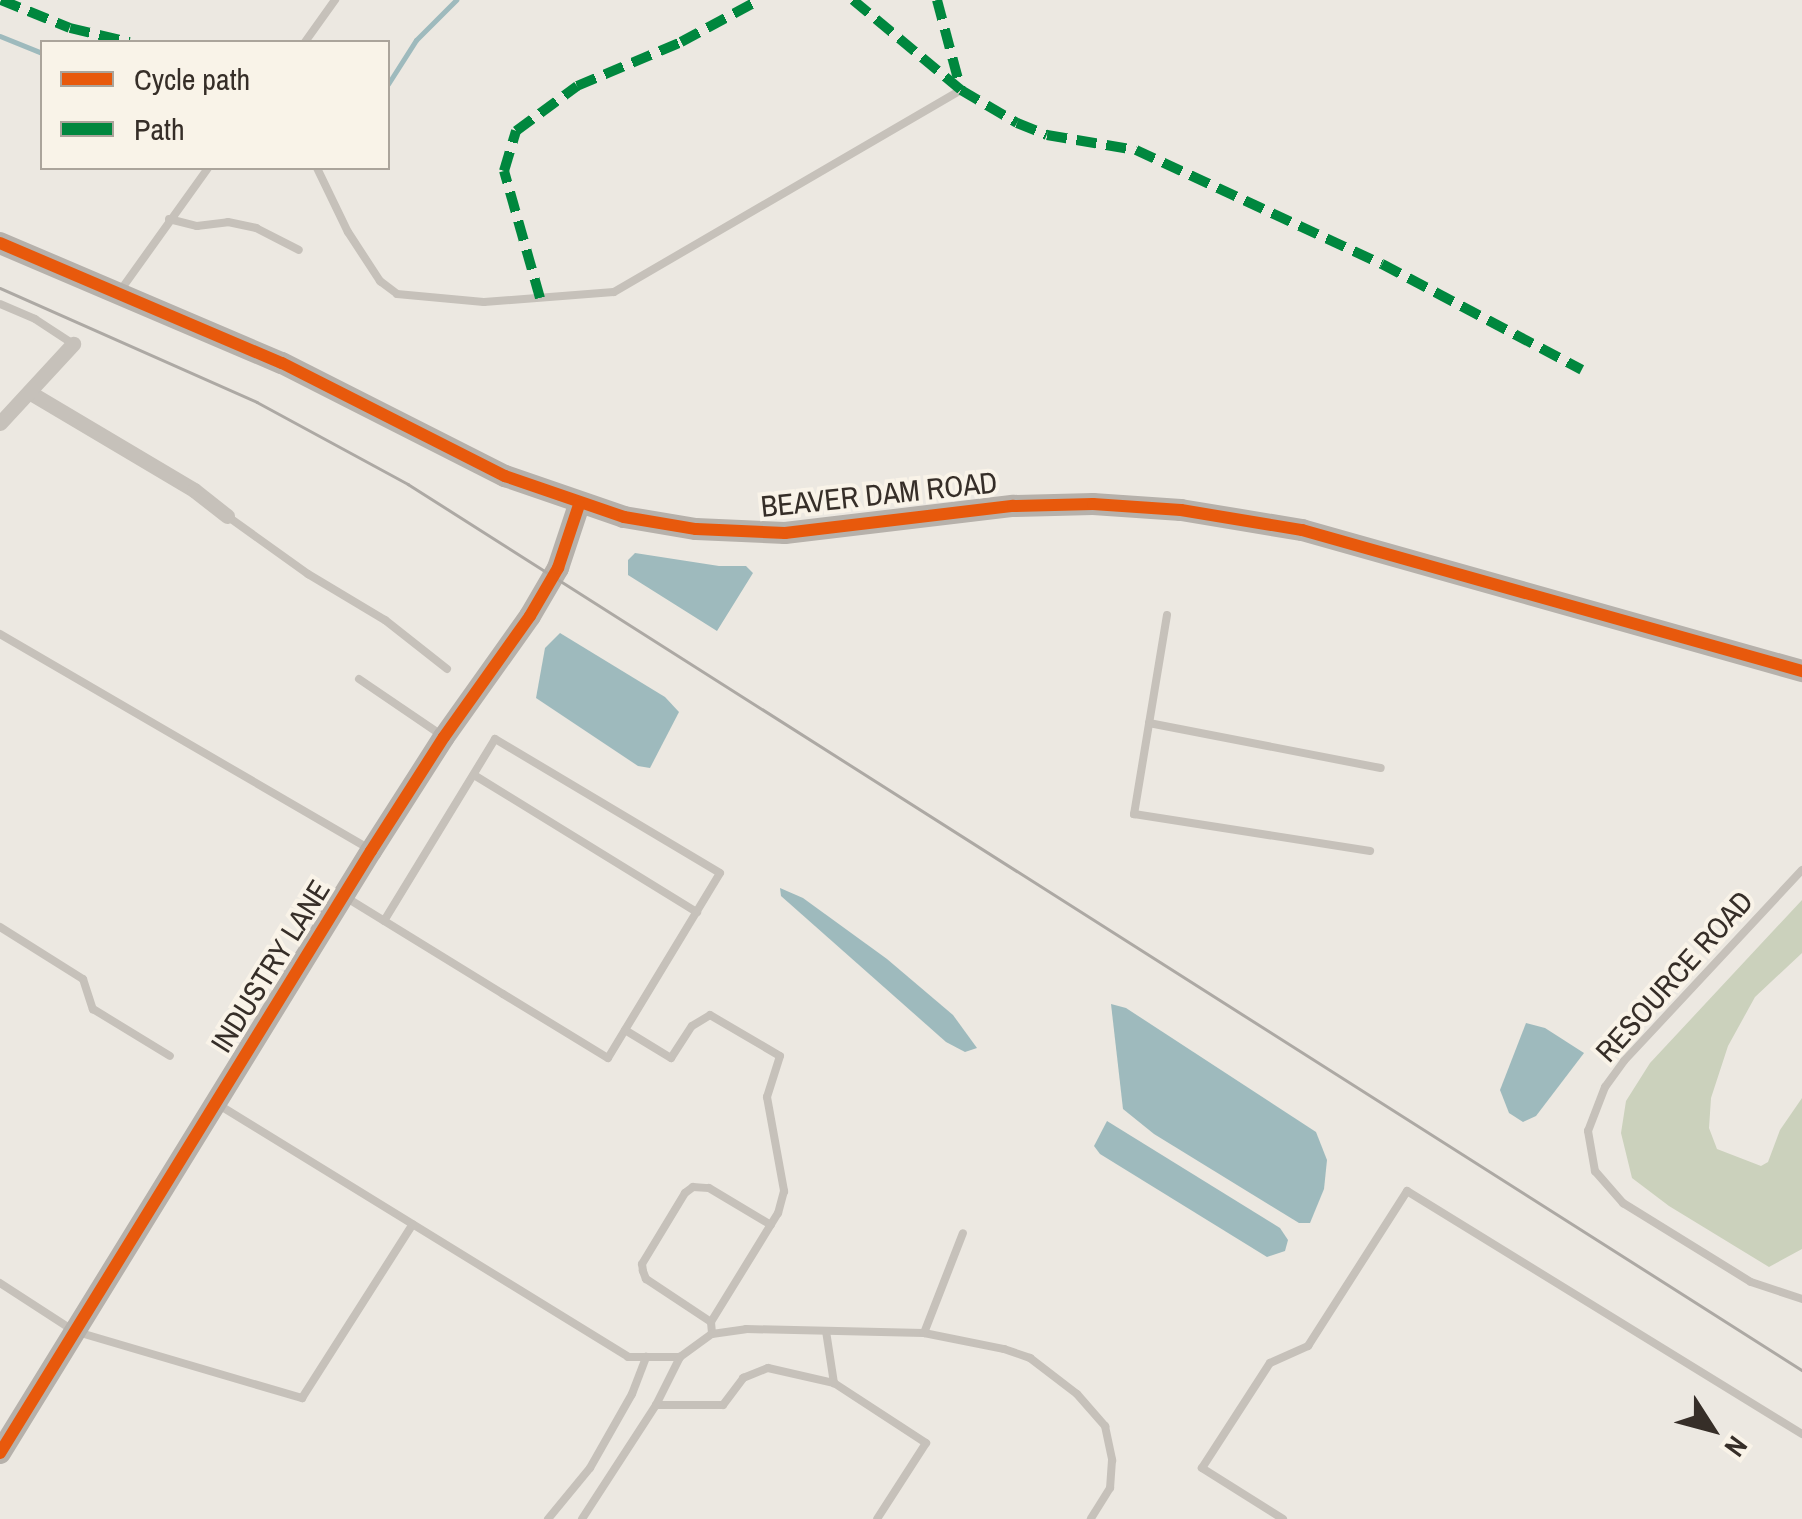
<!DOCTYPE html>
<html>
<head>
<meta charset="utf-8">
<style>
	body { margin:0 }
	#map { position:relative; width:1802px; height:1519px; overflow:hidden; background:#ece8e1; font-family:"Archivo Narrow",sans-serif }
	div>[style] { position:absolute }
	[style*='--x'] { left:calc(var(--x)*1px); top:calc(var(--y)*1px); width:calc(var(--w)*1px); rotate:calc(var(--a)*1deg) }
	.green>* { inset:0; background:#cbd1bc }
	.water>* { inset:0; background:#9ebabd }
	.stream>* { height:5px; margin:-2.5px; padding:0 2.5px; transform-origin:2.5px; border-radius:2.5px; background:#9ebabd }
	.lane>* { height:8px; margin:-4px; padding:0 4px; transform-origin:4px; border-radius:4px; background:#c6c1ba }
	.street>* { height:15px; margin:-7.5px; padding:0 7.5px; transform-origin:7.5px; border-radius:7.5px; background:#c6c1ba }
	.secondary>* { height:22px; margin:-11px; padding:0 11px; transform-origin:11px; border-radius:11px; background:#b6b1ab }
	.tram>* { height:2.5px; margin:-1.25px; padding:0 1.25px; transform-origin:1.25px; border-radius:1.25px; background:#ada9a4 }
	.quiet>* { height:10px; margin-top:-5px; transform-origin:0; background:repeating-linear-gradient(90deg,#00873e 0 20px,transparent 0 30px) }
	.cycleway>* { height:12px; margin:-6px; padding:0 6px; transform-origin:6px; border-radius:6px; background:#e8590c }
	span { translate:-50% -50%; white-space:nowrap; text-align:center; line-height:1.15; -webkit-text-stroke:8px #f9f3e8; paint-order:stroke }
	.street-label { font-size:30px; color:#362e28 }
	.legend { position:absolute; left:40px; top:40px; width:350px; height:130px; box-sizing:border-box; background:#f9f3e8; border:2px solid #aba49b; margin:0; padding:12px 18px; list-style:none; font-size:30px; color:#362e28 }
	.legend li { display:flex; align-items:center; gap:20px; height:50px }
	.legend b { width:50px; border:2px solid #aba49b }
	.north { position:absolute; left:1662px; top:1379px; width:100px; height:100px; -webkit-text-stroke:8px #f9f3e8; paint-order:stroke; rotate:126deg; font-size:28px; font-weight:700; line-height:40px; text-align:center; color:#362e28 }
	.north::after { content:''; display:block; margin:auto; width:35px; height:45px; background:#362e28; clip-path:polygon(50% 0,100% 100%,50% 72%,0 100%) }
</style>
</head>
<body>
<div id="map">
	<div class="green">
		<i style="clip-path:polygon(1802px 900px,1802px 953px,1755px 997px,1728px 1046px,1711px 1098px,1709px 1128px,1717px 1149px,1761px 1166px,1768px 1162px,1780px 1130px,1802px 1098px,1802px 1249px,1769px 1267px,1669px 1206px,1632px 1178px,1621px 1133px,1626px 1101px,1650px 1063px)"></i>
	</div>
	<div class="water">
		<i style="clip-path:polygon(635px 553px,719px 566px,746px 566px,753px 573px,717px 631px,628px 575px,628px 560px)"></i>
		<i style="clip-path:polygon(560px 633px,665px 697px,679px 712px,650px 768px,638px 766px,536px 698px,545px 648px)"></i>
		<i style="clip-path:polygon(780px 888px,803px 898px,887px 959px,953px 1015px,977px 1048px,965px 1052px,946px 1042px,781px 896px)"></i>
		<i style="clip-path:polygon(1111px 1004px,1126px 1008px,1316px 1132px,1327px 1160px,1324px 1189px,1310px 1223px,1299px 1223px,1154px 1134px,1123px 1109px)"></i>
		<i style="clip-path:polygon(1526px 1023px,1545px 1028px,1584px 1053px,1536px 1116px,1523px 1122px,1509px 1113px,1500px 1090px)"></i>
		<i style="clip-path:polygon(1107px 1121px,1280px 1228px,1288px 1240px,1285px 1251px,1267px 1257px,1100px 1154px,1094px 1146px)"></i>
	</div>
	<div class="stream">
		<i style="--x:0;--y:36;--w:45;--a:22"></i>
		<i style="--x:388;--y:84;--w:52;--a:-57.5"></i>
		<i style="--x:416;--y:40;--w:57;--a:-45"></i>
	</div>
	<div class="lane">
		<i style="--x:305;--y:42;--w:52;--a:-54.5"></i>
		<i style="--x:317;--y:168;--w:71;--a:64.2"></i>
		<i style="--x:348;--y:232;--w:59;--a:56.9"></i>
		<i style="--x:380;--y:281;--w:21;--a:37"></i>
		<i style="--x:397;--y:294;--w:87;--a:5.3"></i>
		<i style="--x:484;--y:302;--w:130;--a:-4.4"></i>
		<i style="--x:614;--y:292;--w:402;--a:-30.2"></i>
		<i style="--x:169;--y:219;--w:29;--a:14"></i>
		<i style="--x:197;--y:226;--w:31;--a:-7"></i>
		<i style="--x:228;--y:222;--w:29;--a:12"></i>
		<i style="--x:256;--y:228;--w:48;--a:27.1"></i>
		<i style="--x:120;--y:291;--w:151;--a:-54.4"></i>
		<i style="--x:0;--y:304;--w:38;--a:23"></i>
		<i style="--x:35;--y:319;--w:45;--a:33.3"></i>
		<i style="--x:227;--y:516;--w:100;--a:35.6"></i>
		<i style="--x:308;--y:574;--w:90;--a:30.9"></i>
		<i style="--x:385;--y:620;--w:79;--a:38.3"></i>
		<i style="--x:1167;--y:615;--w:202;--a:99.4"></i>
		<i style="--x:1134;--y:814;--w:239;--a:8.9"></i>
		<i style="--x:0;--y:634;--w:425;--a:30.2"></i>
		<i style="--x:359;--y:679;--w:98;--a:34.2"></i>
		<i style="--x:1149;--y:723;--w:236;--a:11"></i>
		<i style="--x:474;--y:775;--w:262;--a:31.6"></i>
		<i style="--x:1802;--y:870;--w:261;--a:133"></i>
		<i style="--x:1624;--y:1061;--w:32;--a:126"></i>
		<i style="--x:1605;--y:1087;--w:47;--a:111.1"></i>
		<i style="--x:1588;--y:1131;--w:41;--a:80.1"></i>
		<i style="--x:1595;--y:1171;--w:43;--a:48.8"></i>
		<i style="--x:1623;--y:1203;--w:150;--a:31.7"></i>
		<i style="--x:1751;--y:1282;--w:54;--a:18.4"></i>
		<i style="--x:347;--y:898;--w:183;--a:31.6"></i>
		<i style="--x:503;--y:994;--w:123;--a:31.4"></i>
		<i style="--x:608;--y:1058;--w:216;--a:-58.8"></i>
		<i style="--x:720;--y:873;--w:262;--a:-149.2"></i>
		<i style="--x:495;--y:739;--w:213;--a:121.4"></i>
		<i style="--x:0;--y:927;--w:98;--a:32.1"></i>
		<i style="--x:83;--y:979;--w:32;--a:72"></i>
		<i style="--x:93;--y:1009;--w:90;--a:31.4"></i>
		<i style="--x:625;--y:1030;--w:54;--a:31.3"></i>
		<i style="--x:671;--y:1058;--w:38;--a:-57"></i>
		<i style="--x:692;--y:1026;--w:21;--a:-31"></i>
		<i style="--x:710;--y:1015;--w:81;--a:30.4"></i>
		<i style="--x:780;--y:1056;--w:43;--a:107.6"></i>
		<i style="--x:767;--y:1097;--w:96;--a:79.7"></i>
		<i style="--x:784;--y:1191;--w:23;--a:105"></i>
		<i style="--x:778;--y:1213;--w:128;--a:121.6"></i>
		<i style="--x:711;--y:1322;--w:12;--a:85"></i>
		<i style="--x:219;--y:1105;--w:480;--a:31.6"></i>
		<i style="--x:628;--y:1357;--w:52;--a:0"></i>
		<i style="--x:0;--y:1283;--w:88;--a:33"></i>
		<i style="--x:74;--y:1331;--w:238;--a:16.4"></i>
		<i style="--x:302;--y:1398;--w:206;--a:-57.5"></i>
		<i style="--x:711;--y:1322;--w:78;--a:-146.5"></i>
		<i style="--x:646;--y:1279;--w:9;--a:-111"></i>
		<i style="--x:643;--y:1271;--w:7;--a:-98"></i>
		<i style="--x:642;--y:1264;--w:83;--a:-58.8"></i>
		<i style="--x:685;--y:1193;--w:10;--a:-37"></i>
		<i style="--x:693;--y:1187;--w:16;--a:4"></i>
		<i style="--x:709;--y:1188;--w:72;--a:30.8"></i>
		<i style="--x:826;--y:1331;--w:53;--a:81.3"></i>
		<i style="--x:834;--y:1383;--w:110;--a:33.1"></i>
		<i style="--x:926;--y:1443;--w:90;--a:122.8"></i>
		<i style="--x:924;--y:1333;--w:82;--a:11.3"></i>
		<i style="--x:1004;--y:1349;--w:28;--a:19"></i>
		<i style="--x:1030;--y:1358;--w:59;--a:37.5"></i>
		<i style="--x:1077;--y:1394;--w:43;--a:48.8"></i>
		<i style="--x:1105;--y:1426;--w:35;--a:78"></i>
		<i style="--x:1112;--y:1460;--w:28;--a:94"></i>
		<i style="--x:1110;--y:1488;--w:36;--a:122"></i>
		<i style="--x:656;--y:1405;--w:67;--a:0"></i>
		<i style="--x:723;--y:1405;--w:34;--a:-53"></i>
		<i style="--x:743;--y:1378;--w:27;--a:-22"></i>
		<i style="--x:768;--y:1368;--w:68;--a:12.8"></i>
		<i style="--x:548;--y:1519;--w:66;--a:-50.5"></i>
		<i style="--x:590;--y:1468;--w:85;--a:-60.4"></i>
		<i style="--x:632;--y:1394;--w:40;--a:-69"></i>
		<i style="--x:582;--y:1519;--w:136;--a:-57"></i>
		<i style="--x:656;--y:1405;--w:54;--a:-63.4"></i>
		<i style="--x:680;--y:1357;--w:39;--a:-36"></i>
		<i style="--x:712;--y:1334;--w:34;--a:-8"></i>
		<i style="--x:746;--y:1329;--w:178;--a:1.3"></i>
		<i style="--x:924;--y:1333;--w:107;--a:-68.7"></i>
		<i style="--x:1283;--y:1519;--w:96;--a:-147.8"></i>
		<i style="--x:1202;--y:1468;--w:125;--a:-57.1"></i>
		<i style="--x:1270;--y:1363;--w:42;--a:-24.1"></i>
		<i style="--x:1308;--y:1346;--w:184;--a:-57.4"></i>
		<i style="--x:1407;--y:1191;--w:464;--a:31.6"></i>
	</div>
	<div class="street">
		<i style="--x:29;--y:392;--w:192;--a:30.7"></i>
		<i style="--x:194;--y:490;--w:42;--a:38.2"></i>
		<i style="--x:0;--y:423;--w:108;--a:-47.3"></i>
	</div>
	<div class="secondary">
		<i style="--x:0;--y:243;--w:306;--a:23.1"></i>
		<i style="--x:282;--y:363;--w:250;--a:26.9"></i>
		<i style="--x:505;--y:476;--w:126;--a:19"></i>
		<i style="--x:624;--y:517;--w:73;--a:9.5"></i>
		<i style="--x:696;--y:529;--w:89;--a:2.6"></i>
		<i style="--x:785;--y:533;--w:230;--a:-6.8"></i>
		<i style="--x:1013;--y:506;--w:80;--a:-1.4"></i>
		<i style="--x:1093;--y:504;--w:88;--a:3.9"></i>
		<i style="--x:1181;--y:510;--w:123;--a:9.4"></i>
		<i style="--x:1302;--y:530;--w:520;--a:15.75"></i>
		<i style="--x:0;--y:1453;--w:707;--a:-58.36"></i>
		<i style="--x:371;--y:851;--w:135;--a:-57.4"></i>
		<i style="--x:444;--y:737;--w:148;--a:-54.6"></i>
		<i style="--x:530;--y:616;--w:56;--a:-59.7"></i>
		<i style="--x:558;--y:568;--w:66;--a:-71.6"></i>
	</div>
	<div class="tram">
		<i style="--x:0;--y:288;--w:281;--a:23.9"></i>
		<i style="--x:257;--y:402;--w:172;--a:28.5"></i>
		<i style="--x:408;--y:484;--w:1652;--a:32.44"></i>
	</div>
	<div class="quiet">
		<i style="--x:1;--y:0;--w:74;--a:22.1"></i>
		<i style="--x:70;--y:28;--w:61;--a:13.3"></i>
		<i style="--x:853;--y:0;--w:141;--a:39.8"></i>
		<i style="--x:937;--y:0;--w:93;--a:75.1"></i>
		<i style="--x:961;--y:90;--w:65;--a:30.5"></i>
		<i style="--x:1017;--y:123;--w:32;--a:22"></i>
		<i style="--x:1047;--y:135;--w:90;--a:9.6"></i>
		<i style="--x:1136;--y:150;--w:271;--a:24.9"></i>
		<i style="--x:1382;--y:264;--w:226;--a:27.9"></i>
		<i style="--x:540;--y:298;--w:132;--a:-105.8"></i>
		<i style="--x:504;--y:171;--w:42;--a:-73.3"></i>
		<i style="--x:516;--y:131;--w:76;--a:-36.4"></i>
		<i style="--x:577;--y:86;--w:113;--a:-22.9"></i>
		<i style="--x:681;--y:42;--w:89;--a:-28.3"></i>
	</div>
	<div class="cycleway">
		<i style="--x:0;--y:243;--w:306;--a:23.1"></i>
		<i style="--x:282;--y:363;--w:250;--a:26.9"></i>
		<i style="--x:505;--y:476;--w:126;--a:19"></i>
		<i style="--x:624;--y:517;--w:73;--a:9.5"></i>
		<i style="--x:696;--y:529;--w:89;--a:2.6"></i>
		<i style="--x:785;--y:533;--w:230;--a:-6.8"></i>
		<i style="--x:1013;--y:506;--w:80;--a:-1.4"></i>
		<i style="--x:1093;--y:504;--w:88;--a:3.9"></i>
		<i style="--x:1181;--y:510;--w:123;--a:9.4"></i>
		<i style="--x:1302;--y:530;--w:520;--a:15.75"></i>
		<i style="--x:0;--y:1453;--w:707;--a:-58.36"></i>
		<i style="--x:371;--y:851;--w:135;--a:-57.4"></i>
		<i style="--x:444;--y:737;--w:148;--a:-54.6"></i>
		<i style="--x:530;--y:616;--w:56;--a:-59.7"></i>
		<i style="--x:558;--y:568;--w:66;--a:-71.6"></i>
	</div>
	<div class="street-label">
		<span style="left:879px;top:494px;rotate:-6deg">BEAVER DAM ROAD</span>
		<span style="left:270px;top:966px;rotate:-58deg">INDUSTRY LANE</span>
		<span style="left:1674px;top:976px;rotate:-48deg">RESOURCE ROAD</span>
	</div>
	<ul class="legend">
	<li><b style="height:12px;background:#e8590c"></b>Cycle path</li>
	<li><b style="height:12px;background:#00873e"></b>Path</li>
	</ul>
	<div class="north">N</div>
</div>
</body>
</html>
